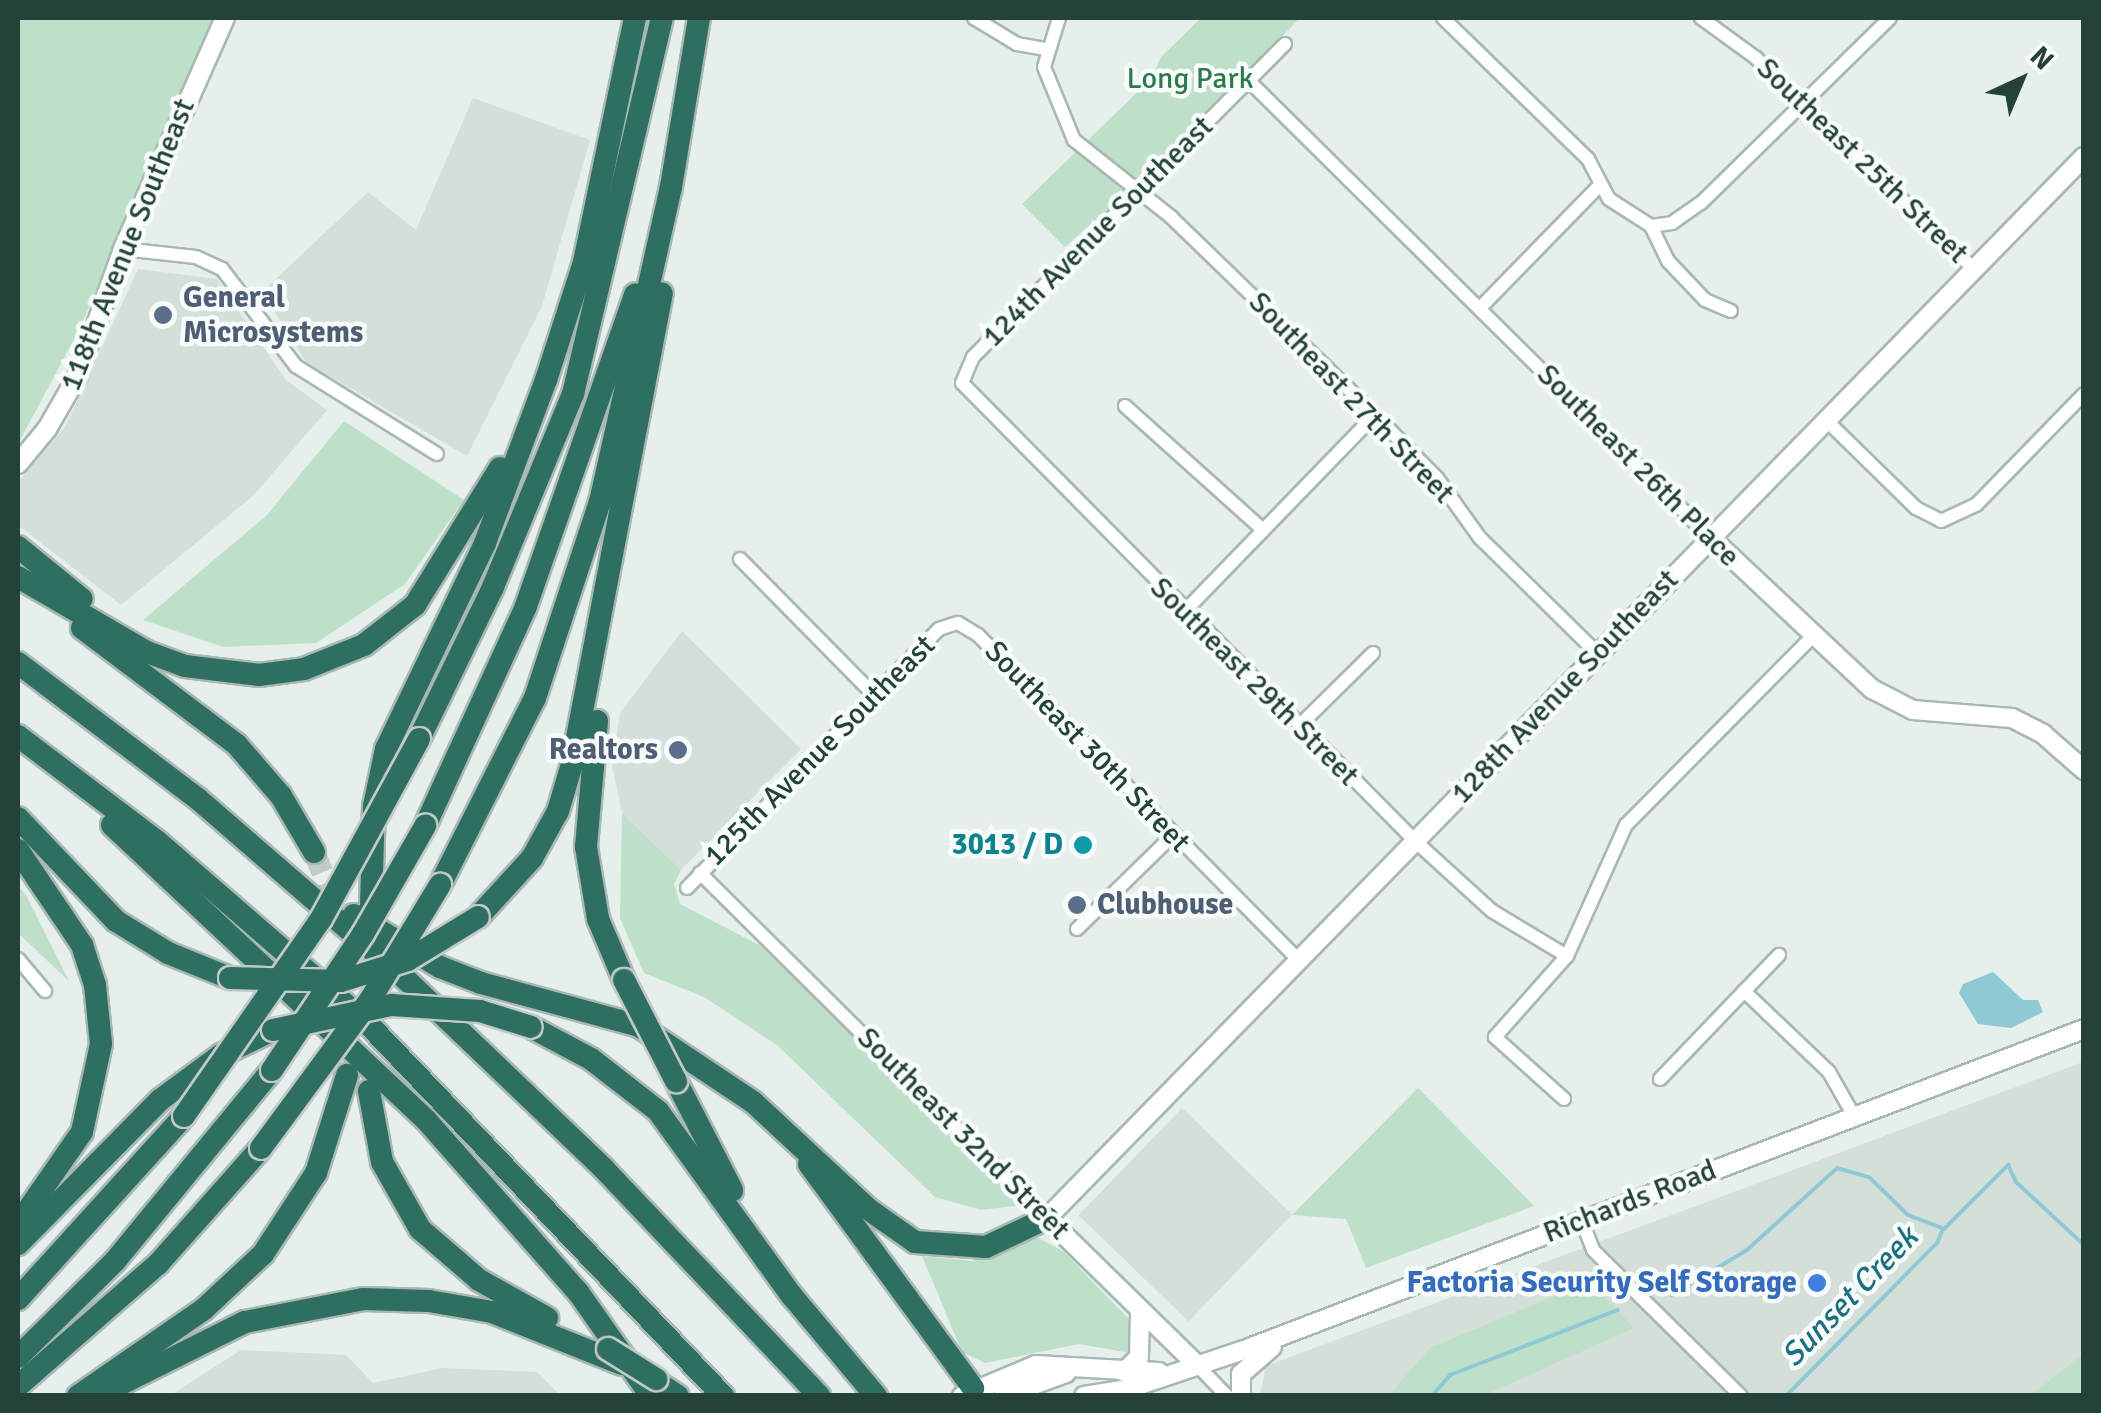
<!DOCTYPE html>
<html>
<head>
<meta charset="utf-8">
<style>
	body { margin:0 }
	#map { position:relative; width:2101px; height:1413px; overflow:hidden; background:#e6efeb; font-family:Signika,sans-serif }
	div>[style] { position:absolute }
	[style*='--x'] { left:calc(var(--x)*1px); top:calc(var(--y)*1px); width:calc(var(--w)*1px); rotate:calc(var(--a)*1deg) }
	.built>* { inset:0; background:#d4dfda; transform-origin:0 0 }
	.green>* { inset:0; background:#bfe0c8 }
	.water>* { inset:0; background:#8ec9d4 }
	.stream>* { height:4px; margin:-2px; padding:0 2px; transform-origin:2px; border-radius:2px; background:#8ec9d4 }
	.highway-tunnel>* { height:22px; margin-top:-11px; transform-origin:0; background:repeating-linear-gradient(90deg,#bfccc8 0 22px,transparent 0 33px) }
	.roads { filter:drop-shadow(2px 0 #a8b8b2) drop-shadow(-2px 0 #a8b8b2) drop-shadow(0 2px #a8b8b2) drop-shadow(0 -2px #a8b8b2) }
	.street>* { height:12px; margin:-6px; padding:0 6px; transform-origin:6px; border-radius:6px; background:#fff }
	.secondary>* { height:18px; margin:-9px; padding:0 9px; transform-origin:9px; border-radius:9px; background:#fff }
	.highway>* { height:22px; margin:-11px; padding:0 11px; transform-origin:11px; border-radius:11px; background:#2f6f62 }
	.bridges { filter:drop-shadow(2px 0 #c2cac8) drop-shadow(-2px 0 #c2cac8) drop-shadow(0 2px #c2cac8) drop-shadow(0 -2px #c2cac8) }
	.highway-bridge>* { height:22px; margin:-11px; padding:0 11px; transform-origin:11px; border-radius:11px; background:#2f6f62 }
	.dots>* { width:28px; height:28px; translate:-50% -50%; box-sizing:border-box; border:5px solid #f7fbf9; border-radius:50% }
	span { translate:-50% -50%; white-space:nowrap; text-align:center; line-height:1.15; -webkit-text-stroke:9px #f7fbf9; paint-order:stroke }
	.park-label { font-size:30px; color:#2d7a4b }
	.street-label { font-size:30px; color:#24423a }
	.service-label { font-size:30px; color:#4e5e75; font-weight:700 }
	.left { translate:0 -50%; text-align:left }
	.right { translate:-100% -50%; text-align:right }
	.culture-label { font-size:30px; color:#0d838f; font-weight:700 }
	.shop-label { font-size:30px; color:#366cbe; font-weight:700 }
	.water-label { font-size:32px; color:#1c6f80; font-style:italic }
	.frame { position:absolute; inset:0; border:20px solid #24423a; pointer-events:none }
	.north { position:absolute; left:1971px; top:30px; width:100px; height:100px; -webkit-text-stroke:8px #f7fbf9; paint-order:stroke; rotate:44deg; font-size:28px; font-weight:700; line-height:40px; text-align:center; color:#24423a }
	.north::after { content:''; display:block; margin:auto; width:35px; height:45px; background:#24423a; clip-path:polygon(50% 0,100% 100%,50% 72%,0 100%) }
</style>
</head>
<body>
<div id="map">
	<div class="built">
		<i style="clip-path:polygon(473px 98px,590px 140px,542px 306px,467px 456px,307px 363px,262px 292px,368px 192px,416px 230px)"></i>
		<i style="clip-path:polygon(138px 269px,217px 279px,286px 380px,327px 410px,254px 495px,121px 605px,18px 525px,18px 482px,65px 427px)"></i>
		<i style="clip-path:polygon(682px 631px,801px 749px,681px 870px,622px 813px,612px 765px,620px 713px)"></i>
		<i style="clip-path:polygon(2083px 1062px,2083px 1395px,1260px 1396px,1266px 1366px)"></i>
		<i style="left:1182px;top:1108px;width:153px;height:149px;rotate:44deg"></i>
		<i style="clip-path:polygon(241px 1350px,346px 1355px,373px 1383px,442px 1368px,537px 1372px,560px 1395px,171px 1395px)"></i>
	</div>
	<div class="green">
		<i style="clip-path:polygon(18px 18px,213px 18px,80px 328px,18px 444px)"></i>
		<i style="clip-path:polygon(1201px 18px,1300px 18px,1153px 169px,1065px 247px,1022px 204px,1151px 79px,1161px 57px)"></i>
		<i style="clip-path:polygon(344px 421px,464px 500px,405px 584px,316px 643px,223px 647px,143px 620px,267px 515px)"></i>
		<i style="clip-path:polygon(622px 813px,681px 870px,674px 884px,680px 904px,767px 949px,1023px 1205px,981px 1210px,935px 1197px,777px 1045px,704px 997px,644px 973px,620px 918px)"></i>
		<i style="clip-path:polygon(18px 886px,26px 895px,69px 981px,18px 933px)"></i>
		<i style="clip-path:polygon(1418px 1088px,1534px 1206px,1366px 1268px,1346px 1219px,1292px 1215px)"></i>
		<i style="clip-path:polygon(1035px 1236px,1064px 1252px,1130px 1320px,1130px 1353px,1079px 1344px,985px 1363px,962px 1352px,922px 1256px,973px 1261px)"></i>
		<i style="clip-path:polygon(1590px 1281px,1634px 1328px,1485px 1395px,1389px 1395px,1430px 1348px)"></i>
		<i style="clip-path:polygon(2083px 1353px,2083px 1395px,2031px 1395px,2068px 1366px)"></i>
	</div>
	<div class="water">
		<i style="clip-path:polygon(1993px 972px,2023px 1000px,2038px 1000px,2043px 1012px,2011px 1028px,1978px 1024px,1959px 993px,1963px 984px)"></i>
	</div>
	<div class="stream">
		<i style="--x:1672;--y:1295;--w:87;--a:-31"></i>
		<i style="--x:1747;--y:1250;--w:122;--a:-42.3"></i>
		<i style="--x:1837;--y:1168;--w:33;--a:16"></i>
		<i style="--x:1869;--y:1177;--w:54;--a:44.3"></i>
		<i style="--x:1908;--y:1215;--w:39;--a:21"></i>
		<i style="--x:1944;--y:1229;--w:91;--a:-45"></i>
		<i style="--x:2008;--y:1165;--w:19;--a:65"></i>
		<i style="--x:2016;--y:1182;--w:93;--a:42.8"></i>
		<i style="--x:1432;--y:1396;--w:28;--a:-49"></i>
		<i style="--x:1450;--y:1375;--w:180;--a:-21.2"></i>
		<i style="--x:1786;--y:1396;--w:215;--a:-45.4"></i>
		<i style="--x:1937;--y:1243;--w:15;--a:-67"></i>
	</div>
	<div class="highway-tunnel">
		<i style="--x:314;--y:852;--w:63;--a:67.5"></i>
	</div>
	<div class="roads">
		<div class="street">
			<i style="--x:974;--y:18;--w:50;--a:31.2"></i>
			<i style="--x:1017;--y:44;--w:28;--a:10"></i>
			<i style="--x:1059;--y:18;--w:51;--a:107"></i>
			<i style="--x:1044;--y:67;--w:79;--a:67.7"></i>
			<i style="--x:1074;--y:140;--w:124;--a:38.4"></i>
			<i style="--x:1171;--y:217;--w:284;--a:44.1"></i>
			<i style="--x:1375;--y:415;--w:88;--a:45.5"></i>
			<i style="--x:1437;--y:478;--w:74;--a:54.4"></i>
			<i style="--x:1480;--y:538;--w:165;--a:44.5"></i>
			<i style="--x:1443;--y:18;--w:202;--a:44.2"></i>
			<i style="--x:1588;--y:159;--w:45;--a:62.3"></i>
			<i style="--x:1609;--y:199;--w:50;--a:32.7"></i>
			<i style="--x:1651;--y:226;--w:39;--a:64"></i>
			<i style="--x:1668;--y:261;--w:54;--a:46.5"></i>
			<i style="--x:1705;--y:300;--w:28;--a:23"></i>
			<i style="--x:1701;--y:18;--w:68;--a:36"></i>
			<i style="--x:1756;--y:58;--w:303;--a:44.1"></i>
			<i style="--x:1285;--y:44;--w:442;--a:134.9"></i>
			<i style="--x:973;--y:357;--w:28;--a:113"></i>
			<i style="--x:962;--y:383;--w:644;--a:45.31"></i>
			<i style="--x:1415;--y:841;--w:104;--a:42.3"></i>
			<i style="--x:1492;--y:911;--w:87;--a:31"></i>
			<i style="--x:1249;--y:81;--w:650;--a:44.69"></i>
			<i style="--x:1651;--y:226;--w:21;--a:-8"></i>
			<i style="--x:1672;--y:223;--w:35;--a:-35"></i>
			<i style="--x:1701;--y:203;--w:264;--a:-44.4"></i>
			<i style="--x:123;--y:249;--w:73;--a:6.3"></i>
			<i style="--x:196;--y:257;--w:29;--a:25"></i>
			<i style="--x:222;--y:269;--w:122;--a:52.7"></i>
			<i style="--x:296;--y:366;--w:166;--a:32"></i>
			<i style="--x:1480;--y:308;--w:169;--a:-45.7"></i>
			<i style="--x:1125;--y:406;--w:186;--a:41.9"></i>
			<i style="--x:1826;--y:420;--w:126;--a:44.4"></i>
			<i style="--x:1916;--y:508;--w:28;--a:27"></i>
			<i style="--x:1941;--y:521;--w:38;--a:-25"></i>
			<i style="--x:1976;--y:505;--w:155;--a:-45.8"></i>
			<i style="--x:740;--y:559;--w:191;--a:45.4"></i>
			<i style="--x:1183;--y:613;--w:276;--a:-45.9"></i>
			<i style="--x:1299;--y:726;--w:104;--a:-44.6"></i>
			<i style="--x:700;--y:873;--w:489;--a:44.8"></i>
			<i style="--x:687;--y:888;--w:361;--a:-45.8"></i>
			<i style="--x:939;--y:629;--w:20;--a:-18"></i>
			<i style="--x:958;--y:623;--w:23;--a:31"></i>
			<i style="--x:978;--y:635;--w:458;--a:45.4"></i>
			<i style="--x:1077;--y:929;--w:133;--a:-44.4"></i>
			<i style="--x:18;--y:959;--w:42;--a:49.8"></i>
			<i style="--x:1744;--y:991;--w:117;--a:43.6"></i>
			<i style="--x:1829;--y:1072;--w:51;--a:60.4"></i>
			<i style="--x:1660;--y:1079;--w:172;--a:-46.2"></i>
			<i style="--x:1564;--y:1099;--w:93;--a:-138.1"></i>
			<i style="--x:1495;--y:1037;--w:108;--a:-48.4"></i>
			<i style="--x:1567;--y:956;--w:144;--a:-65.8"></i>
			<i style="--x:1626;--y:825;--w:263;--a:-45.3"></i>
			<i style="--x:1582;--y:1221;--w:31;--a:69"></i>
			<i style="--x:1593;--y:1250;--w:208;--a:44.6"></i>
			<i style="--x:1198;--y:1366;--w:42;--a:46"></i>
		</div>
		<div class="secondary">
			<i style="--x:18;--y:464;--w:45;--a:-50.4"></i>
			<i style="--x:47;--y:429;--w:62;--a:-60.1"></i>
			<i style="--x:78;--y:375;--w:134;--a:-70.3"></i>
			<i style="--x:123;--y:249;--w:253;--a:-66.2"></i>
			<i style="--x:1711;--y:538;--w:221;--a:43.2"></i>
			<i style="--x:1872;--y:689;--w:46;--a:27.1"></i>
			<i style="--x:1913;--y:710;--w:99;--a:4.6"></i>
			<i style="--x:2012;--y:718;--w:35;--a:27"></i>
			<i style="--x:2043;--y:734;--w:55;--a:41.3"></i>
			<i style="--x:1198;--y:1366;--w:211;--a:-135.6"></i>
			<i style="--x:1047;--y:1218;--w:1484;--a:-45.66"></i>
			<i style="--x:1124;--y:1372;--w:21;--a:-45"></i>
			<i style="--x:1139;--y:1357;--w:44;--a:-88.7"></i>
			<i style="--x:962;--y:1396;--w:80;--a:-22.7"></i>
			<i style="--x:1036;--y:1365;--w:123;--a:3.3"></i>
			<i style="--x:1003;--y:1396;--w:67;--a:-20.1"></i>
			<i style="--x:1084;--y:1396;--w:45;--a:-9"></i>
			<i style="--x:1128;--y:1389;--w:122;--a:-18.6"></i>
			<i style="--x:1244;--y:1350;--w:899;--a:-20.91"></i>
			<i style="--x:1241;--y:1396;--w:22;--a:-90"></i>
			<i style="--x:1241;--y:1374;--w:41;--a:-41.1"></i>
		</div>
		<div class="highway">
			<i style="--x:18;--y:547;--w:82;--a:39.1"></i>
			<i style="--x:18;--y:577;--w:149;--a:30.2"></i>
			<i style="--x:147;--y:652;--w:40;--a:20.2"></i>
			<i style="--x:185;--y:666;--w:75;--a:6.9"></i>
			<i style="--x:259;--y:675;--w:45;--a:-7.6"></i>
			<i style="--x:304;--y:669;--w:65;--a:-21.8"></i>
			<i style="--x:364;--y:645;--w:65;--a:-38.1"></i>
			<i style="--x:415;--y:605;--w:161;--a:-58.2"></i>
			<i style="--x:82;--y:628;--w:194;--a:37"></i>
			<i style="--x:237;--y:745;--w:67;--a:49.2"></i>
			<i style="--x:281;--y:796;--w:65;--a:59.5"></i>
			<i style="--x:18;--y:663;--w:226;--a:37.1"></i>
			<i style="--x:198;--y:799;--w:264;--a:40.9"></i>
			<i style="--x:398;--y:972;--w:284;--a:43.7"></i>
			<i style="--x:603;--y:1168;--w:314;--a:46.5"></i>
			<i style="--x:597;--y:721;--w:126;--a:95"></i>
			<i style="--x:586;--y:847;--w:73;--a:80.5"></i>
			<i style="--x:598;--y:919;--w:66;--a:66.9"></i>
			<i style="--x:18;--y:736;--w:176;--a:37.1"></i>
			<i style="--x:158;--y:842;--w:279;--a:40.9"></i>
			<i style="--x:369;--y:1025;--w:513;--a:46.34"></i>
			<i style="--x:419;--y:739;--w:169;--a:-64"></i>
			<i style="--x:493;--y:587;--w:209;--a:-67.5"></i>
			<i style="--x:573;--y:394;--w:386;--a:-76.7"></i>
			<i style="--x:18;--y:818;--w:142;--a:46.4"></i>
			<i style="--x:116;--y:921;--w:61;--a:31.6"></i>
			<i style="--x:168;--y:953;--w:67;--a:22"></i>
			<i style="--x:112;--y:825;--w:432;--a:43.2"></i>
			<i style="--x:427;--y:1121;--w:228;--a:48.6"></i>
			<i style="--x:578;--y:1292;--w:127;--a:54.9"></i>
			<i style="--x:425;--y:826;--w:242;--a:-65.3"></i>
			<i style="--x:526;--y:606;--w:330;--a:-70.7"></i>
			<i style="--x:18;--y:850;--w:115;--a:56"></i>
			<i style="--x:82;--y:945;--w:42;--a:72"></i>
			<i style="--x:95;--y:985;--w:59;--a:84.2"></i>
			<i style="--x:101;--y:1044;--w:90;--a:102.2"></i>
			<i style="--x:82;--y:1132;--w:112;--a:124.8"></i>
			<i style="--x:440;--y:885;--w:210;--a:-63.1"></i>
			<i style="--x:535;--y:698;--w:206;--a:-71.7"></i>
			<i style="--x:600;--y:502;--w:323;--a:-77.3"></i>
			<i style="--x:671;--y:187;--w:171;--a:-80.6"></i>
			<i style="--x:371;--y:906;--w:100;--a:-88.3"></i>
			<i style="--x:374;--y:806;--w:58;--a:-78.1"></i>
			<i style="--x:386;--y:749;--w:229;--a:-64.3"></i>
			<i style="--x:485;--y:543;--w:174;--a:-69.5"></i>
			<i style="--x:546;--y:380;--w:124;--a:-72.1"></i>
			<i style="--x:584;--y:262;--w:249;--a:-78.2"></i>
			<i style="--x:354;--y:915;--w:100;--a:31.2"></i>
			<i style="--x:440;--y:967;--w:44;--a:21.3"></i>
			<i style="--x:481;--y:983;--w:164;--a:15.2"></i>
			<i style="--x:639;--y:1026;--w:137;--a:33.7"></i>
			<i style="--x:753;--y:1102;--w:157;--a:42.9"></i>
			<i style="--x:868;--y:1209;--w:57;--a:35.1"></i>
			<i style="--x:915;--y:1242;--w:71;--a:4"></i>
			<i style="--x:986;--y:1247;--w:68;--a:-25.4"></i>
			<i style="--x:478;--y:917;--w:80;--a:-47.5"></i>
			<i style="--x:532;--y:858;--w:54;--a:-61"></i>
			<i style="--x:558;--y:811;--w:49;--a:-73.4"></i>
			<i style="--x:572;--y:764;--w:479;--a:-79.2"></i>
			<i style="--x:531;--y:1027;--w:68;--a:28.1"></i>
			<i style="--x:591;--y:1059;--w:85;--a:37.8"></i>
			<i style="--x:658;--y:1111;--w:228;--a:54.1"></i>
			<i style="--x:792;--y:1296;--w:131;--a:50"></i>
			<i style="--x:676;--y:1081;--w:123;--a:62.8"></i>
			<i style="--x:369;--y:1091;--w:72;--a:79.6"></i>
			<i style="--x:382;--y:1162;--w:77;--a:60.4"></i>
			<i style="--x:420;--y:1229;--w:78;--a:40.8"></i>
			<i style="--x:479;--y:1280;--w:78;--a:29.2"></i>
			<i style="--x:809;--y:1164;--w:278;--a:53.8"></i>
			<i style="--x:18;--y:1244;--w:202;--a:-45.4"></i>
			<i style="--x:160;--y:1100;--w:76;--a:-36.4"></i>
			<i style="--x:221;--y:1055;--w:58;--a:-25.7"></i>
			<i style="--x:18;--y:1299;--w:247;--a:-47.8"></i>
			<i style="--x:18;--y:1357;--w:136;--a:-44.7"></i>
			<i style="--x:115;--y:1261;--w:247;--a:-50.6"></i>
			<i style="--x:644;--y:1374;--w:40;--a:32.9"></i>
			<i style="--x:18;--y:1386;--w:186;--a:-41.1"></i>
			<i style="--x:158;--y:1264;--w:155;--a:-48.4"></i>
			<i style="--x:78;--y:1396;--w:153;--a:-34.6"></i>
			<i style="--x:204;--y:1309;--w:81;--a:-43"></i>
			<i style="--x:263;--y:1254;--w:97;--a:-56.8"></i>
			<i style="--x:316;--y:1173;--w:103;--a:-72.4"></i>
			<i style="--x:97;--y:1396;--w:165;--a:-26.6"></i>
			<i style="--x:245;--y:1322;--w:120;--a:-11"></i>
			<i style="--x:363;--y:1299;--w:66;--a:1.7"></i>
			<i style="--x:429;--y:1301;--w:64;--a:9.9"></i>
			<i style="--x:492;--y:1312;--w:140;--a:21.8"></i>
		</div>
	</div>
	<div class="bridges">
		<div class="highway-bridge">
			<i style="--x:230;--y:978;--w:111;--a:1.5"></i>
			<i style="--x:341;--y:981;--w:70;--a:-17.4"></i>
			<i style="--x:408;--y:960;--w:82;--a:-31.6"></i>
			<i style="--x:624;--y:980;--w:114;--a:62.8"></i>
			<i style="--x:273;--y:1030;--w:122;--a:-11.9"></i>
			<i style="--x:392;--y:1005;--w:88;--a:3.9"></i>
			<i style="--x:480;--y:1011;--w:53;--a:17.4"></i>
			<i style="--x:272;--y:1070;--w:164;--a:-56.2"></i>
			<i style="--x:363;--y:934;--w:125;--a:-60.1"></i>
			<i style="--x:184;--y:1116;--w:240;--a:-55.2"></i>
			<i style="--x:321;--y:919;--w:205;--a:-61.4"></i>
			<i style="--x:261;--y:1148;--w:184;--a:-53.6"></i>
			<i style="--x:370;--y:1000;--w:135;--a:-58.7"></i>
			<i style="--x:608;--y:1349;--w:57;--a:32"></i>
		</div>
	</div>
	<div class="dots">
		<i style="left:163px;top:315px;background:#5c6f8a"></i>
		<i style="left:678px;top:750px;background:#5c6f8a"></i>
		<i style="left:1083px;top:845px;background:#0f9aa8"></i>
		<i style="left:1077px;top:905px;background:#5c6f8a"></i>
		<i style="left:1817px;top:1283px;background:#3f7fe0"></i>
	</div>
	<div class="park-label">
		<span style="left:1190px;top:79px">Long Park</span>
	</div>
	<div class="street-label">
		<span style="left:1862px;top:161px;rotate:44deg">Southeast 25th Street</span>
		<span style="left:1098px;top:232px;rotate:-45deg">124th Avenue Southeast</span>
		<span style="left:128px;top:245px;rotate:-68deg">118th Avenue Southeast</span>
		<span style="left:1351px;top:398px;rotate:46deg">Southeast 27th Street</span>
		<span style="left:1638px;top:466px;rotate:45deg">Southeast 26th Place</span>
		<span style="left:1254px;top:682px;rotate:45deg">Southeast 29th Street</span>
		<span style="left:1565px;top:687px;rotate:-46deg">128th Avenue Southeast</span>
		<span style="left:1087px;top:747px;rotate:46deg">Southeast 30th Street</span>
		<span style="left:820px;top:751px;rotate:-45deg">125th Avenue Southeast</span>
		<span style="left:963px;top:1134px;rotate:45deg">Southeast 32nd Street</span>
		<span style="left:1630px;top:1202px;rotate:-21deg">Richards Road</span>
	</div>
	<div class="service-label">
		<span class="left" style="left:183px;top:315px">General<br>Microsystems</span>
		<span class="right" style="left:658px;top:750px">Realtors</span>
		<span class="left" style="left:1097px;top:905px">Clubhouse</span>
	</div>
	<div class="culture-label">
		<span class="right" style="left:1063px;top:845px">3013 / D</span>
	</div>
	<div class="shop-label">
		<span class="right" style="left:1797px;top:1283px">Factoria Security Self Storage</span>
	</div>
	<div class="water-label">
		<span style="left:1850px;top:1297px;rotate:-46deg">Sunset Creek</span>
	</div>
	<div class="frame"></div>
	<div class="north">N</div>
</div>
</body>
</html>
